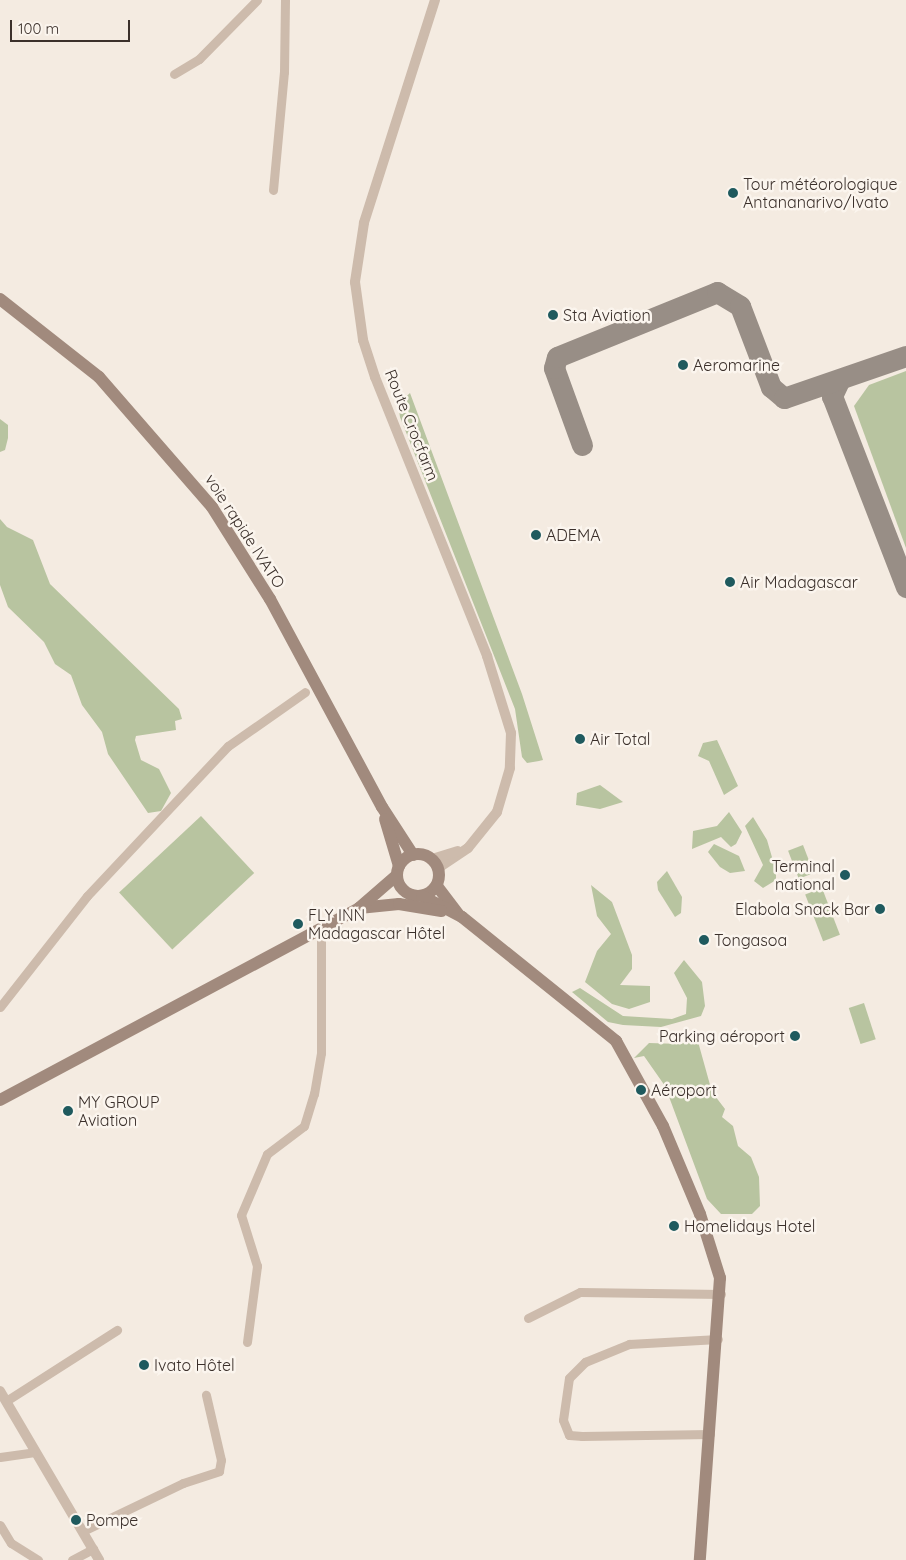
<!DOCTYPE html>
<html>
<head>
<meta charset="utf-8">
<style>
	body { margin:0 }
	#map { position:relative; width:906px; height:1560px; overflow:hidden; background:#f4ebe1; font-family:Quicksand,sans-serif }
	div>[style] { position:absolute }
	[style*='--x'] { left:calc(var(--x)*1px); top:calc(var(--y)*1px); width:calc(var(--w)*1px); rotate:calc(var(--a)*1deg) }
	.green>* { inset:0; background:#b8c4a0; transform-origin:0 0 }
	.taxiway>* { height:21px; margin:-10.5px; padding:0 10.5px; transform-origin:10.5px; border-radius:10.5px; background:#988e86 }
	.minor>* { height:9px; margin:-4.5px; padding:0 4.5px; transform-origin:4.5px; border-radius:4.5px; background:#cdbbac }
	.tertiary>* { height:10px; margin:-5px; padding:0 5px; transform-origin:5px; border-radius:5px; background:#cdbbac }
	.secondary>* { height:12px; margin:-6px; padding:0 6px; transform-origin:6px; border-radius:6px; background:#a18a7d }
	.secondary>.ring { margin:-6px; padding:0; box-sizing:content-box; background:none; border:12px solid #a18a7d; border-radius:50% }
	.dots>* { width:14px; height:14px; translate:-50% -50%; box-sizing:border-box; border:2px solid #fbf5ee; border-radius:50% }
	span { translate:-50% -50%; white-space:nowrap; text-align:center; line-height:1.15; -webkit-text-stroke:5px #fbf5ee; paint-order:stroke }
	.poi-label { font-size:16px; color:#3b302b }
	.left { translate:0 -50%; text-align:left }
	.right { translate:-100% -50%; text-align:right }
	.street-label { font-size:16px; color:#3b302b }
	.scale { position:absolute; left:10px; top:20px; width:120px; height:22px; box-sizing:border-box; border:2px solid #3b302b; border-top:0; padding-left:6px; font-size:15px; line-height:18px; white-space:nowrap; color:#3b302b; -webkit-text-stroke:4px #fbf5ee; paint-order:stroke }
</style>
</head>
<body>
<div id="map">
	<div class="green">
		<i style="clip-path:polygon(906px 371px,906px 548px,854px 406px,869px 385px)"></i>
		<i style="clip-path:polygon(410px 393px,522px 694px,543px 760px,539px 761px,527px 763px,522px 757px,515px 709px,400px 417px,398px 404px)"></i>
		<i style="clip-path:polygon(0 419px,8px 425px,8px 438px,5px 450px,0 452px)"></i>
		<i style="clip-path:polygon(0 519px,7px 527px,33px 540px,50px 584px,179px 709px,182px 719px,175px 721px,176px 730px,136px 736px,135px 740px,141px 760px,159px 769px,171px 793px,161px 811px,148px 813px,108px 754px,102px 732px,82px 705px,71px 675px,55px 664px,44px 642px,8px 607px,0 585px)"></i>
		<i style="clip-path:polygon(717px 740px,738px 786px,724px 795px,709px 761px,698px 756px,703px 743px)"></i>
		<i style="clip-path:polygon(600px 785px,623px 802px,600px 809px,576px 805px,577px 793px)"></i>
		<i style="clip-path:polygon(729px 812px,742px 832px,736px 844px,731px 847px,721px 837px,692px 849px,693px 831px,717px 826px)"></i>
		<i style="left:201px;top:816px;width:78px;height:112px;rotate:47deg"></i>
		<i style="clip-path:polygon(753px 817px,767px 840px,776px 871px,776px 880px,763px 888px,754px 881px,763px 865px,745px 826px)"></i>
		<i style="clip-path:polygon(714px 844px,739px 856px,745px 871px,730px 873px,720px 867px,708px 852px)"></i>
		<i style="left:803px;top:845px;width:30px;height:16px;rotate:69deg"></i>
		<i style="clip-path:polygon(667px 871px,682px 897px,681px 913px,675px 917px,658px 890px,657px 882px)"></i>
		<i style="clip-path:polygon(591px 885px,612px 902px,632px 955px,632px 969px,620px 985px,650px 986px,650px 1002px,629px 1009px,612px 1004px,585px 982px,597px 951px,611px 934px,597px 916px)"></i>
		<i style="left:822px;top:888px;width:50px;height:18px;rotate:69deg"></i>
		<i style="clip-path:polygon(684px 960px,702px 982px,705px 1006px,701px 1016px,661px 1027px,623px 1025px,608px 1022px,572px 992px,580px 988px,623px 1016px,672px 1019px,686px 1014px,687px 998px,674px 973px)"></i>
		<i style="left:864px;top:1003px;width:38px;height:16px;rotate:72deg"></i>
		<i style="clip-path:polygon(697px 1038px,712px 1092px,725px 1109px,722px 1117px,733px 1126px,738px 1146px,751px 1157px,759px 1177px,760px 1206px,752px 1214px,721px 1214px,707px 1199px,665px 1086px,644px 1056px,634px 1058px,649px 1043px,681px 1044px)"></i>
	</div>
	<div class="taxiway">
		<i style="--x:839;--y:381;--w:17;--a:115"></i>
		<i style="--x:832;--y:396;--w:205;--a:68.8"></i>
		<i style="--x:582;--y:445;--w:82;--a:-110"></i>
		<i style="--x:554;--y:368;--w:11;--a:-75"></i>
		<i style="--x:557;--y:357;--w:173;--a:-22.1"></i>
		<i style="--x:717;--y:292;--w:27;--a:31"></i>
		<i style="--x:740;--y:306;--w:87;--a:69.1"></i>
		<i style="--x:771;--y:387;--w:17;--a:40"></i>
		<i style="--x:784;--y:398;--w:129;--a:-19"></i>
	</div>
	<div class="minor">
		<i style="--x:174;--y:74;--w:29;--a:-31"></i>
		<i style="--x:199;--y:59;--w:83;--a:-45.5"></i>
		<i style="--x:273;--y:190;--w:119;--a:-84.7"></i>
		<i style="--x:284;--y:72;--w:72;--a:-89.2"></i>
		<i style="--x:0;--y:1007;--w:141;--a:-51.9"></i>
		<i style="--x:87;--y:896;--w:206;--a:-46.8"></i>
		<i style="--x:228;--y:746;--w:94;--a:-35"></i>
		<i style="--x:528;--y:1318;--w:58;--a:-26.6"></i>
		<i style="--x:580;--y:1292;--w:141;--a:0.8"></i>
		<i style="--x:247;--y:1342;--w:77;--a:-82.5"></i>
		<i style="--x:257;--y:1266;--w:53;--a:-107.4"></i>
		<i style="--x:241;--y:1215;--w:66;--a:-66.9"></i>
		<i style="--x:267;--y:1154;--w:46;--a:-37.1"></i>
		<i style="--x:304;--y:1126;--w:34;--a:-73"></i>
		<i style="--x:314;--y:1094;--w:42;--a:-80.3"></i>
		<i style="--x:321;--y:1053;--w:125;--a:-90"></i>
		<i style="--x:6;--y:1401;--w:132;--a:-32.6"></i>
		<i style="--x:710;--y:1434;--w:128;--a:179.1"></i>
		<i style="--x:582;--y:1436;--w:13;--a:-176"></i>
		<i style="--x:569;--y:1435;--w:16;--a:-112"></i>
		<i style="--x:563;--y:1420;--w:42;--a:-81.9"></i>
		<i style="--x:569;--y:1378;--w:23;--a:-45"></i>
		<i style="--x:585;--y:1362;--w:48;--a:-22.2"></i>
		<i style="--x:629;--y:1344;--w:89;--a:-3.2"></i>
		<i style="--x:0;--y:1457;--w:35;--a:-8"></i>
		<i style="--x:0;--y:1525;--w:21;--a:59"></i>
		<i style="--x:11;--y:1543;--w:32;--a:32"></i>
		<i style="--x:83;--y:1531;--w:111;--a:-25.6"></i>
		<i style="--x:183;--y:1483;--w:38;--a:-18"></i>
		<i style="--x:219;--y:1471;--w:11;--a:-80"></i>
		<i style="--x:221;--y:1460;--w:67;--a:-103"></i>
		<i style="--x:72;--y:1560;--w:24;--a:-28"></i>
	</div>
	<div class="tertiary">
		<i style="--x:435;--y:0;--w:234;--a:107.7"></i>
		<i style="--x:364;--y:223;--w:60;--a:98.7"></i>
		<i style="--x:355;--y:282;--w:59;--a:82.1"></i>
		<i style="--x:363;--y:340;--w:39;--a:72"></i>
		<i style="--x:375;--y:377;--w:301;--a:68.1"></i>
		<i style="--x:487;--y:656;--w:81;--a:72.7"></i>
		<i style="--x:511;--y:733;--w:35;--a:92"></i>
		<i style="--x:510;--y:768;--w:46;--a:106.5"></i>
		<i style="--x:497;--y:812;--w:46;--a:128.9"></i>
		<i style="--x:468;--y:848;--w:36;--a:146"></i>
		<i style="--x:432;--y:859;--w:27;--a:-17"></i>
		<i style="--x:0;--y:1391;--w:196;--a:59.6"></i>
	</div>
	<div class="secondary">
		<i style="--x:0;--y:299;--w:126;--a:38.2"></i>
		<i style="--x:99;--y:377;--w:172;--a:49"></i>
		<i style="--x:212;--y:507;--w:109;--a:57.8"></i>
		<i style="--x:270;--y:599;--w:236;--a:61.7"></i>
		<i style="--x:382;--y:807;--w:57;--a:57.1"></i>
		<i style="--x:385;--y:819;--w:49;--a:73.4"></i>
		<i class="ring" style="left:397px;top:854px;width:30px;height:30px"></i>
		<i style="--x:437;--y:886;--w:35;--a:53"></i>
		<i style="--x:422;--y:896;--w:45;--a:27.7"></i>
		<i style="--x:462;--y:917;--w:198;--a:38.8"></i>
		<i style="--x:616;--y:1041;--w:97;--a:61.1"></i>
		<i style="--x:663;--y:1126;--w:95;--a:67.2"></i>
		<i style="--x:700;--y:1214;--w:67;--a:72.6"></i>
		<i style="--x:720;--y:1278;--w:283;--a:94.1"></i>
		<i style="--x:359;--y:908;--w:40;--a:-5.7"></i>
		<i style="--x:399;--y:904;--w:43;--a:9.5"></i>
		<i style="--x:0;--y:1100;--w:407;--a:-28.1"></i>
		<i style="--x:359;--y:908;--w:50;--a:-41"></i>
	</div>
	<div class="dots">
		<i style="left:733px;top:193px;background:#1f5a5e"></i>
		<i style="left:553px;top:315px;background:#1f5a5e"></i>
		<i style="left:683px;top:365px;background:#1f5a5e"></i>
		<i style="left:536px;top:535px;background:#1f5a5e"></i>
		<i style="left:730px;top:582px;background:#1f5a5e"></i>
		<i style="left:580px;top:739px;background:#1f5a5e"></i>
		<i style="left:845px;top:875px;background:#1f5a5e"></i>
		<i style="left:880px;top:909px;background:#1f5a5e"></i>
		<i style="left:298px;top:924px;background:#1f5a5e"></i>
		<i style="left:704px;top:940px;background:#1f5a5e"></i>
		<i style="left:795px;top:1036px;background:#1f5a5e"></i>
		<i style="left:641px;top:1090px;background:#1f5a5e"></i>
		<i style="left:68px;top:1111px;background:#1f5a5e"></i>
		<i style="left:674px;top:1226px;background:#1f5a5e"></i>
		<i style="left:144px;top:1365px;background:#1f5a5e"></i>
		<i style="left:76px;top:1520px;background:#1f5a5e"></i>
	</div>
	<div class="poi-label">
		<span class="left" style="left:743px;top:193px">Tour météorologique<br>Antananarivo/Ivato</span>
		<span class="left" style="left:563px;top:315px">Sta Aviation</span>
		<span class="left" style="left:693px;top:365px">Aeromarine</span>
		<span class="left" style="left:546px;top:535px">ADEMA</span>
		<span class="left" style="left:740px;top:582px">Air Madagascar</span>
		<span class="left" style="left:590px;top:739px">Air Total</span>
		<span class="right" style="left:835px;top:875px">Terminal<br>national</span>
		<span class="right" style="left:870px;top:909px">Elabola Snack Bar</span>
		<span class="left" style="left:308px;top:924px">FLY INN<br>Madagascar Hôtel</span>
		<span class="left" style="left:714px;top:940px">Tongasoa</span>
		<span class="right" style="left:785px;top:1036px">Parking aéroport</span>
		<span class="left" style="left:651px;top:1090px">Aéroport</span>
		<span class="left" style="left:78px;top:1111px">MY GROUP<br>Aviation</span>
		<span class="left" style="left:684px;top:1226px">Homelidays Hotel</span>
		<span class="left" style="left:154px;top:1365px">Ivato Hôtel</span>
		<span class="left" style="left:86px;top:1520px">Pompe</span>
	</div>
	<div class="street-label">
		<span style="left:412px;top:425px;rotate:68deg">Route Crocfarm</span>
		<span style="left:245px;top:531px;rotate:57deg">voie rapide IVATO</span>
	</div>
	<div class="scale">100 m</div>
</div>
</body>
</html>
